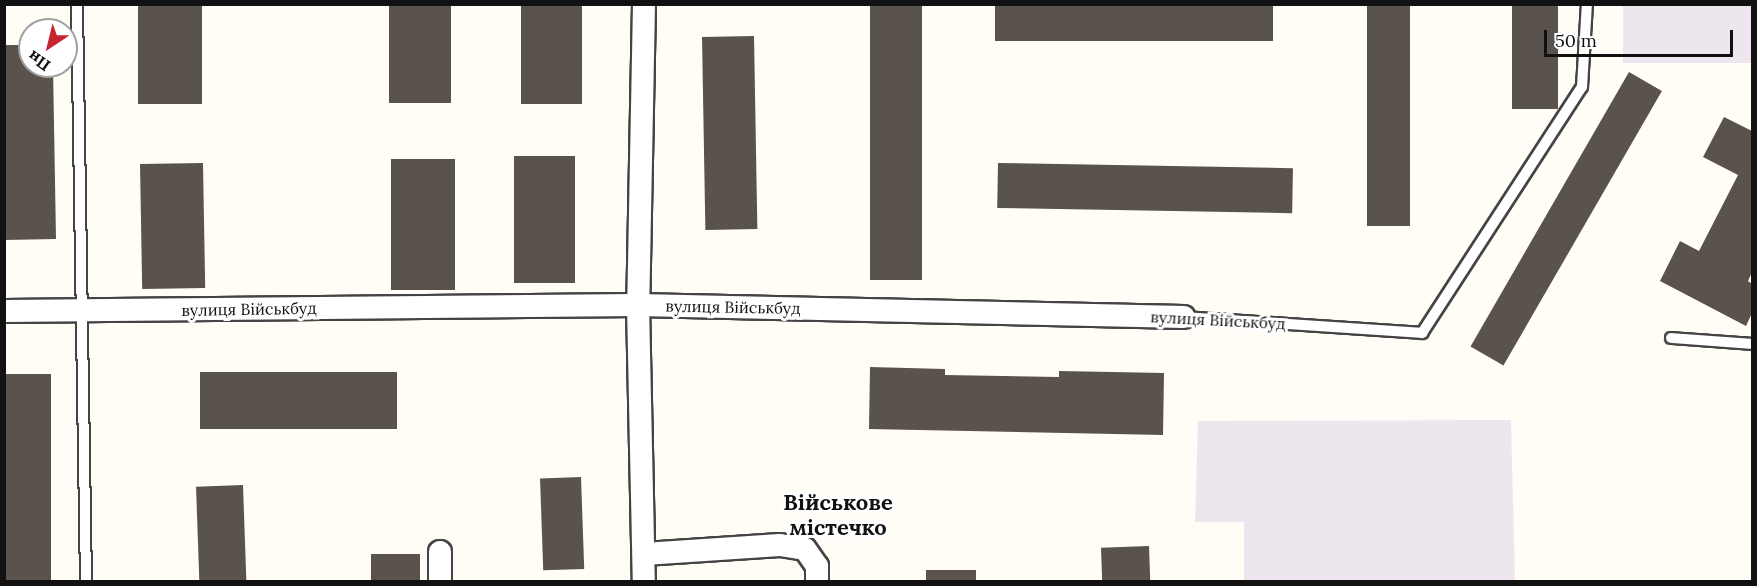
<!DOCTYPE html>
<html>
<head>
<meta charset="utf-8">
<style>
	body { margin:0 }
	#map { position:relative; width:1757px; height:586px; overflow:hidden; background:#fffdf5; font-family:Lora,serif }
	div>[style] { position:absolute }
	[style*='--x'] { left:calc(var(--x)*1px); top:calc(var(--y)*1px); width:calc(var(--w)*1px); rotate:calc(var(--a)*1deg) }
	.industrial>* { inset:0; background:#eee6ef; transform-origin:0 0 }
	.building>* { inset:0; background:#5a524d; transform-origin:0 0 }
	.roads { filter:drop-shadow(2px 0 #444) drop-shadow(-2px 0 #444) drop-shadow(0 2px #444) drop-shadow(0 -2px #444) }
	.lane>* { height:10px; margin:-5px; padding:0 5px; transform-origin:5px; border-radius:5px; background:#fff }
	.street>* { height:22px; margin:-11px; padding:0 11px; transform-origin:11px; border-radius:11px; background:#fff }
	span { translate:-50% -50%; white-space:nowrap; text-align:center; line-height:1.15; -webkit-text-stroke:6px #fff; paint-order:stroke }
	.street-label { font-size:16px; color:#111 }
	.district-label { font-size:22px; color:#111; font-weight:700 }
	.frame { position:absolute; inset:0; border:6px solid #111; pointer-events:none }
	.north { position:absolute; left:18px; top:18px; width:60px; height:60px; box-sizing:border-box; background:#fff; border:2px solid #a0a0a0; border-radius:50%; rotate:215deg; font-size:16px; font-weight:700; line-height:24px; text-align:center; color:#111 }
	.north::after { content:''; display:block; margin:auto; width:21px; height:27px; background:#c4262e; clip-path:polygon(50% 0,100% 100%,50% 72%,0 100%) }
	.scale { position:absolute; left:1544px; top:30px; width:189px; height:27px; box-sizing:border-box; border:3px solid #111; border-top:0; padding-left:8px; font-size:18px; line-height:21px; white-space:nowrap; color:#111; -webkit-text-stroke:4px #fff; paint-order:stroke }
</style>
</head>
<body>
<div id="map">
	<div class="industrial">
		<i style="left:1623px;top:5px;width:129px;height:58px"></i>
		<i style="clip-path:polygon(1511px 420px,1515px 581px,1244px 581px,1244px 522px,1195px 522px,1198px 421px)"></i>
	</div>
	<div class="building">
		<i style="left:138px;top:4px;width:64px;height:100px"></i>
		<i style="left:389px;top:4px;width:62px;height:99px"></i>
		<i style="left:521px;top:4px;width:61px;height:100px"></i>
		<i style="left:870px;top:4px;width:52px;height:276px"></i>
		<i style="left:995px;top:4px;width:278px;height:37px"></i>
		<i style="left:1367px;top:4px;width:43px;height:222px"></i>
		<i style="left:1512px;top:4px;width:46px;height:105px"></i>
		<i style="left:754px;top:36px;width:193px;height:52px;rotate:89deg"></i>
		<i style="clip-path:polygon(4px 45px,30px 45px,30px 66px,53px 66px,56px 239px,4px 240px)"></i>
		<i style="left:1629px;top:72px;width:38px;height:317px;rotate:30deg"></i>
		<i style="clip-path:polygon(1724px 117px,1752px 131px,1752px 272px,1748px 281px,1752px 284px,1752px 313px,1746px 326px,1660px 281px,1680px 241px,1699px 251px,1738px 175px,1703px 157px)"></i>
		<i style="left:514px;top:156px;width:61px;height:127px"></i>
		<i style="left:391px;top:159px;width:64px;height:131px"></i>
		<i style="left:203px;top:163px;width:125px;height:63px;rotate:89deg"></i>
		<i style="left:998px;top:163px;width:295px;height:45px;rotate:1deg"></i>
		<i style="clip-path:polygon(870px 367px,945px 369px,945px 375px,1059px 377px,1059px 371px,1164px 373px,1163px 435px,869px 429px)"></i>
		<i style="left:200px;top:372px;width:197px;height:57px"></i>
		<i style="left:4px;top:374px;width:47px;height:208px"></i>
		<i style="left:581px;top:477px;width:92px;height:41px;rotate:88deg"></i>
		<i style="left:243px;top:485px;width:97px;height:47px;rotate:88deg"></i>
		<i style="left:1149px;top:546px;width:36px;height:48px;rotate:88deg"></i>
		<i style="left:420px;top:554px;width:28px;height:49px;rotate:90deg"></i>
		<i style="left:976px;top:570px;width:12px;height:50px;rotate:90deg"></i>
	</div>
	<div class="roads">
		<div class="lane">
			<i style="--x:77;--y:4;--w:578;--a:89.11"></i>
			<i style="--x:1184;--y:317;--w:239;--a:3.8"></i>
			<i style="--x:1422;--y:333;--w:293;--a:-57"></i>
			<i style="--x:1582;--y:87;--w:83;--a:-86.6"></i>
			<i style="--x:1671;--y:338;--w:81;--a:4.2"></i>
		</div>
		<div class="street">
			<i style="--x:644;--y:4;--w:301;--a:91.1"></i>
			<i style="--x:638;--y:305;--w:277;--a:88.8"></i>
			<i style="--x:4;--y:311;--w:634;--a:-0.54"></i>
			<i style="--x:638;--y:305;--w:546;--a:1.26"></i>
			<i style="--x:440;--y:552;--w:30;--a:90"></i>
			<i style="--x:644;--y:554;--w:136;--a:-3.8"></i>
			<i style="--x:780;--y:545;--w:25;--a:9"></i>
			<i style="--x:805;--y:549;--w:21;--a:55"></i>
			<i style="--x:817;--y:566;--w:16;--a:90"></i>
		</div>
	</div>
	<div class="street-label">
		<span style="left:733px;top:307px;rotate:1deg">вулиця Військбуд</span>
		<span style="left:249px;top:309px;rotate:-1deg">вулиця Військбуд</span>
		<span style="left:1218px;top:320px;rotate:3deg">вулиця Військбуд</span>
	</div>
	<div class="district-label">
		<span style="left:838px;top:515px">Військове<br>містечко</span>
	</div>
	<div class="frame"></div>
	<div class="north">Пн</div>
	<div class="scale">50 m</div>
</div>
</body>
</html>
